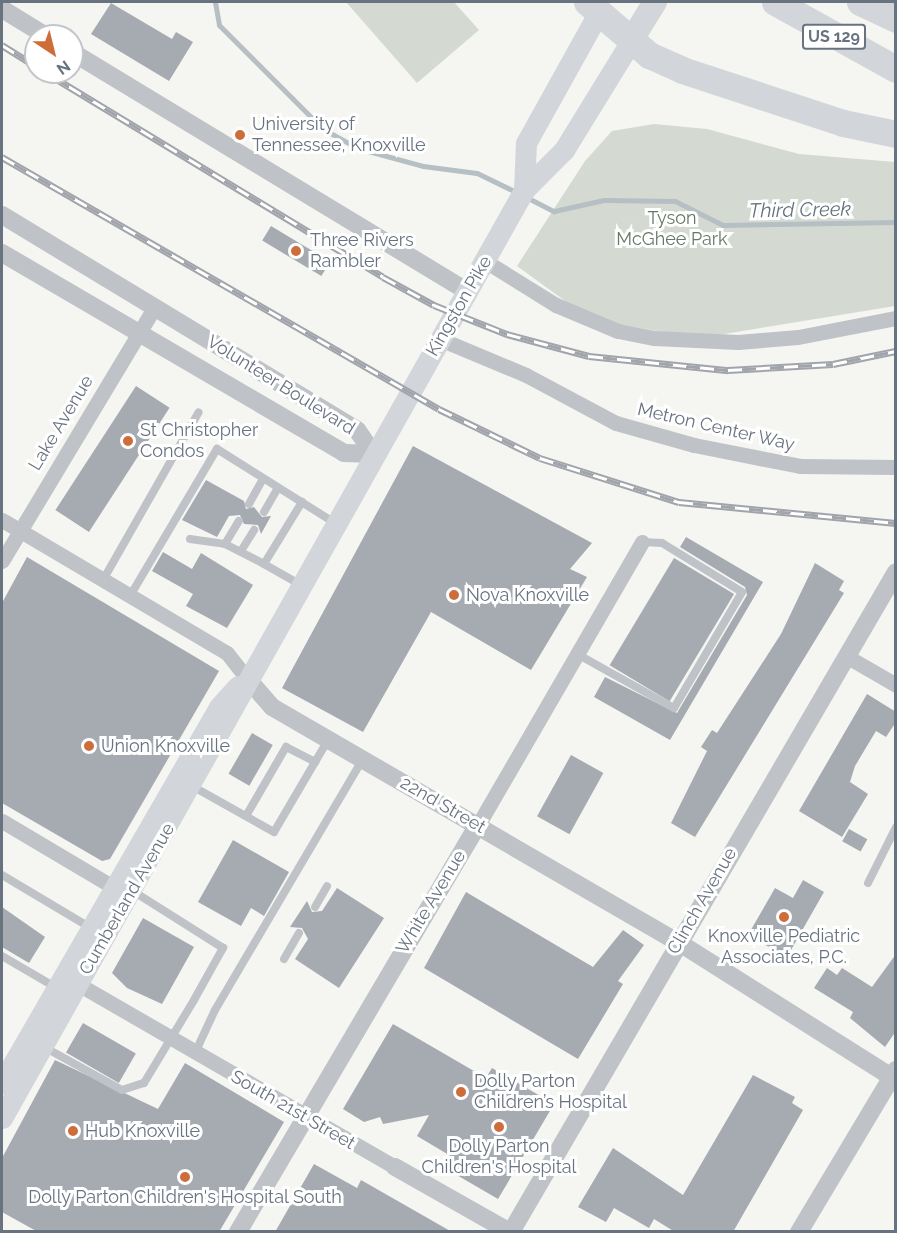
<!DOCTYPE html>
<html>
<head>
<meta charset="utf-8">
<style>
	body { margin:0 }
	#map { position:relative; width:897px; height:1233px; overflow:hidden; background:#f5f5f2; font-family:Raleway,sans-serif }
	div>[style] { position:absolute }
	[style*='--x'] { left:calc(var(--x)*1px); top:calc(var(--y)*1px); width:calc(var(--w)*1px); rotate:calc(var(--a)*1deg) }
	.green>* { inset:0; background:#d4dad2 }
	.stream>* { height:5px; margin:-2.5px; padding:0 2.5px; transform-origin:2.5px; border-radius:2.5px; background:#b6bfc4 }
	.building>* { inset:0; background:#a5abb1; transform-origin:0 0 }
	.service>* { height:8px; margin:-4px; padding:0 4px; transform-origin:4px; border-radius:4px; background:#bfc2c6 }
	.minor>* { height:15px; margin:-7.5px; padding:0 7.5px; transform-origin:7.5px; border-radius:7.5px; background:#bfc2c6 }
	.tertiary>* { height:18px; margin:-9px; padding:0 9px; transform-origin:9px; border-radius:9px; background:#bfc2c6 }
	.secondary>* { height:21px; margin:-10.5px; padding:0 10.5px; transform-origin:10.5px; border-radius:10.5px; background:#d2d6da }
	.primary>* { height:24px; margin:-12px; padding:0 12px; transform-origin:12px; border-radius:12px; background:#d2d6da }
	.motorway>* { height:27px; margin:-13.5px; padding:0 13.5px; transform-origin:13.5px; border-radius:13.5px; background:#d2d6da }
	.rail>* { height:7px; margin-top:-3.5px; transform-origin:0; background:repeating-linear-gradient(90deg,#fff 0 14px,#a1a5ab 0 28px); box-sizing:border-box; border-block:2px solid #a1a5ab }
	.dots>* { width:16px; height:16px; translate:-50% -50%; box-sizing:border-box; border:3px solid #fff; border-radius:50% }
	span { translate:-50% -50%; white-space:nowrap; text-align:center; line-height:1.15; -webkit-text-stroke:6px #fff; paint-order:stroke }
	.shield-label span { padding:2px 4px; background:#fff; border:2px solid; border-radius:4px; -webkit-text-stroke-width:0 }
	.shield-label { font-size:16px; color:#687380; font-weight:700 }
	.poi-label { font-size:18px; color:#687380 }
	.left { translate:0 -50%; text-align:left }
	.park-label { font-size:18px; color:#687866 }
	.street-label { font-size:18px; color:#687380 }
	.water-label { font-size:20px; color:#63737c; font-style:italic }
	.frame { position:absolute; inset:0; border:3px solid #687380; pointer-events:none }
	.north { position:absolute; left:24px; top:24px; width:60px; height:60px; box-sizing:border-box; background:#fff; border:2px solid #c3c7cc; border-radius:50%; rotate:145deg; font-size:16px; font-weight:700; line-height:24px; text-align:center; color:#687380 }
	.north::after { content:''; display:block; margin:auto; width:21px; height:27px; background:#ce6d3a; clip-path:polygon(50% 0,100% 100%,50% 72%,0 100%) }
</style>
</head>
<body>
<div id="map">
	<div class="green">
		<i style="clip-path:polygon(346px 2px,454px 2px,479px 30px,417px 83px)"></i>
		<i style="clip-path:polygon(654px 124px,707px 129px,799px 154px,895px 162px,895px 306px,724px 334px,676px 334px,608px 323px,572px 306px,517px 266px,585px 161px,612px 131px)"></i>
	</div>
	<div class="stream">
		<i style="--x:215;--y:2;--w:23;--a:80"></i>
		<i style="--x:219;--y:25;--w:147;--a:45"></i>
		<i style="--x:323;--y:129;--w:39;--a:29"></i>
		<i style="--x:357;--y:148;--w:68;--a:15.3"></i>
		<i style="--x:423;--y:166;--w:54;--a:7.4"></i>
		<i style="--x:477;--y:173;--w:43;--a:26"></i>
		<i style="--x:524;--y:196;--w:34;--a:27"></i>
		<i style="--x:554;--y:211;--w:51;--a:-12.4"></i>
		<i style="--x:604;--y:200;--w:71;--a:0.8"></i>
		<i style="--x:675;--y:201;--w:54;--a:26.6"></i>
		<i style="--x:723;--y:225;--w:173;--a:-1"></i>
	</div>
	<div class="building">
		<i style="clip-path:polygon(111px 3px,172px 39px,176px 32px,193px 42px,169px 81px,91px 34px)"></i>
		<i style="left:271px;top:226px;width:69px;height:17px;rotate:31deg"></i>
		<i style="left:136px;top:386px;width:40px;height:148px;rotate:33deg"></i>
		<i style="clip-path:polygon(413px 446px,592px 543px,570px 569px,587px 577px,531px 670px,431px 612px,363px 732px,282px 688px)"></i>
		<i style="clip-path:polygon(206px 480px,244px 501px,246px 509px,254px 507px,262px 517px,271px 516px,261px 534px,258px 525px,244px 524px,240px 515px,229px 516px,217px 537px,182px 520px)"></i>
		<i style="clip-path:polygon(686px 537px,763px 582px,670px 740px,594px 697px,605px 677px,677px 713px,747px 595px,745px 587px,680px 547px)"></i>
		<i style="clip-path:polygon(163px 552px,192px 569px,201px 553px,253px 585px,227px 628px,186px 606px,193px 594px,152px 571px)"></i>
		<i style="clip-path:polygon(27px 557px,219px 671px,110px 859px,102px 861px,2px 803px,2px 603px)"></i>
		<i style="left:674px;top:558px;width:70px;height:125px;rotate:31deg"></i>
		<i style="clip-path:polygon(815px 563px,844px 581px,839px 590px,844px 593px,695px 837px,671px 823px,707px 751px,701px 747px,712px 730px,717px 733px,781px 634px)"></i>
		<i style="clip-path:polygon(867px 694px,896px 712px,896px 722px,886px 737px,876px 731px,855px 766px,850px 782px,868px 794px,842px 837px,799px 811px)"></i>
		<i style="left:252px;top:733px;width:24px;height:47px;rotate:30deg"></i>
		<i style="left:571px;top:755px;width:37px;height:70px;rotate:29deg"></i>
		<i style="left:849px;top:829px;width:21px;height:14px;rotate:29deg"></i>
		<i style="clip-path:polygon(233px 840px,289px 872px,264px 916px,251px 908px,241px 926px,198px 902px)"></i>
		<i style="clip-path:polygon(803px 880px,824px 892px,787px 957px,748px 935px,775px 888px,793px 898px)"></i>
		<i style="clip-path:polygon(337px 888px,384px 918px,339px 988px,295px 959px,308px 939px,302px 928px,290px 927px,307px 901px,312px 912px,322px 911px)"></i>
		<i style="clip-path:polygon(466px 892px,593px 967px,623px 930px,644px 945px,618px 981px,623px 984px,578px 1059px,424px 968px)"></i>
		<i style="clip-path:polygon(2px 907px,45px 937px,29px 963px,2px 947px)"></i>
		<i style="clip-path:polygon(143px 918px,194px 947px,162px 1004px,127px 988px,112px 973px)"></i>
		<i style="clip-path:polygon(896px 954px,896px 1031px,885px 1047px,850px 1018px,853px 1012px,814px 988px,827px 968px,837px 975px,842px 968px,872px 987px)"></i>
		<i style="left:83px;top:1023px;width:61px;height:34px;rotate:30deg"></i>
		<i style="clip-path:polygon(393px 1024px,486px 1078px,492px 1068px,554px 1104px,498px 1199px,455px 1174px,454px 1158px,417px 1136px,429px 1115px,383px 1124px,380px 1117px,364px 1122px,343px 1109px)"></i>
		<i style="clip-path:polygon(55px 1060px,158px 1109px,185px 1063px,284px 1122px,219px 1232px,38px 1232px,2px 1212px,2px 1158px)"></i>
		<i style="clip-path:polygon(753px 1075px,795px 1097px,792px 1103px,803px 1110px,733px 1232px,675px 1232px,654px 1219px,649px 1228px,614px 1208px,606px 1222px,578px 1207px,613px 1148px,683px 1195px)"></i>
		<i style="clip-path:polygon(314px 1164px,357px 1188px,361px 1180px,452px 1232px,275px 1232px)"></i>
	</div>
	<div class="service">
		<i style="--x:249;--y:504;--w:29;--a:-61"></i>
		<i style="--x:264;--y:512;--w:28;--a:-60"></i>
		<i style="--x:190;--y:539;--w:35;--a:8"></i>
		<i style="--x:225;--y:544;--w:44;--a:27.1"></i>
		<i style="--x:264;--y:564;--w:73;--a:-58.5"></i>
		<i style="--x:225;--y:544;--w:27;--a:-59"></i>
		<i style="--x:241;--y:551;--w:25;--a:-58"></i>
		<i style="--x:264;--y:564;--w:40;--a:29.7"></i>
		<i style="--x:103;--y:580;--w:193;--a:-60.3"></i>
		<i style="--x:130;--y:596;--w:171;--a:-59.4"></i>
		<i style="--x:217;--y:449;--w:139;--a:32.1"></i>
		<i style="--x:577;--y:654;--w:111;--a:29.1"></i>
		<i style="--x:674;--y:708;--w:134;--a:-59.6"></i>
		<i style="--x:742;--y:592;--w:94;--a:-148.5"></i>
		<i style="--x:662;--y:543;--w:20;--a:-177"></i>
		<i style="--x:192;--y:786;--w:94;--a:29.3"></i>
		<i style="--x:274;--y:832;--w:107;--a:-59.6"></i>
		<i style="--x:246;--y:816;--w:80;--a:-59.9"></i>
		<i style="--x:286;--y:747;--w:33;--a:27"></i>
		<i style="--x:2;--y:875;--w:104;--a:30.8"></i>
		<i style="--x:868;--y:883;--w:63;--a:-63.4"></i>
		<i style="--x:315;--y:907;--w:24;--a:-60"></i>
		<i style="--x:2;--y:956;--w:61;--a:30.3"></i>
		<i style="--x:284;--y:959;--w:30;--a:-60"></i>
		<i style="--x:44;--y:1047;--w:89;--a:28.9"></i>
		<i style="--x:122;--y:1090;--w:23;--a:-18"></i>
		<i style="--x:144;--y:1083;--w:97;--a:-58.9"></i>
		<i style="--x:194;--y:1000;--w:60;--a:-60.9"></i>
		<i style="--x:223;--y:948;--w:107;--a:-147.7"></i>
		<i style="--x:195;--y:1053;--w:47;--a:-65.1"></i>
		<i style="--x:215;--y:1010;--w:290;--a:-59.5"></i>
	</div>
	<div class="minor">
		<i style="--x:485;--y:261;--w:84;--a:31.8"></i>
		<i style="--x:556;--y:305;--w:67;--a:22.8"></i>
		<i style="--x:618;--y:331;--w:37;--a:11"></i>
		<i style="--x:654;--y:338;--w:84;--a:2.7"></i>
		<i style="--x:738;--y:342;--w:60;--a:-4.8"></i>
		<i style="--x:798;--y:337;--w:100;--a:-11"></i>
		<i style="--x:440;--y:339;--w:93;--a:22.7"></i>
		<i style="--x:526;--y:375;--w:102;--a:28.1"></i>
		<i style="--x:616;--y:423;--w:81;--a:15.8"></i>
		<i style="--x:694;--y:445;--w:108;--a:11.2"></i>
		<i style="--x:800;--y:466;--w:96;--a:0.6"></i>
		<i style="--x:2;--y:520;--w:261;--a:30.6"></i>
		<i style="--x:227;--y:653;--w:31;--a:52"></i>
		<i style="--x:2;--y:561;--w:297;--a:-59"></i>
		<i style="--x:846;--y:656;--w:58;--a:30.1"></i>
		<i style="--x:2;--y:821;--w:131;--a:30.7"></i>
		<i style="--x:478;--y:825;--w:327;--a:-59.9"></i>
		<i style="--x:78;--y:984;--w:366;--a:30"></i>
	</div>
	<div class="tertiary">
		<i style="--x:2;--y:9;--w:52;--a:31.5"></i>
		<i style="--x:72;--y:52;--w:463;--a:31.2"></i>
		<i style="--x:2;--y:215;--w:415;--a:31.2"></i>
		<i style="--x:357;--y:430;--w:29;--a:55"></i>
		<i style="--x:2;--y:253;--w:396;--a:30.3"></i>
		<i style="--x:344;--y:453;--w:30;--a:2"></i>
		<i style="--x:246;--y:677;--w:40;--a:49"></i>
		<i style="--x:272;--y:707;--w:469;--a:30.1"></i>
		<i style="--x:678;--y:942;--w:258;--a:32.3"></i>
		<i style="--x:395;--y:1167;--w:132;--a:29.5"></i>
		<i style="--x:238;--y:1232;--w:472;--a:-59.5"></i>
		<i style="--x:511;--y:1232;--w:764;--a:-59.74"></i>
		<i style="--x:799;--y:1232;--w:189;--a:-59.1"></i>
	</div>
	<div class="secondary">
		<i style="--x:524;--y:190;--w:47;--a:-87.6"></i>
		<i style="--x:526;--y:143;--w:150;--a:-60.9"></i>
		<i style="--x:2;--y:1083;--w:434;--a:-60"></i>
		<i style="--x:219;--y:707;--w:28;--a:-48"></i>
		<i style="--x:2;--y:1118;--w:1065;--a:-60.64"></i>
		<i style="--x:524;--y:190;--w:57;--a:-45"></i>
		<i style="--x:564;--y:150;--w:128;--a:-58.4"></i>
	</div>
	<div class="primary">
		<i style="--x:631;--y:41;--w:46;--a:-58.4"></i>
	</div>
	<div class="motorway">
		<i style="--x:587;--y:2;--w:82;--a:40.5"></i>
		<i style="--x:649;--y:55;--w:36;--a:24"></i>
		<i style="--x:682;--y:70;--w:169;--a:18.2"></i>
		<i style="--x:843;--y:123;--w:54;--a:11.7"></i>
		<i style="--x:775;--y:2;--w:138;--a:29"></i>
		<i style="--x:860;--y:2;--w:40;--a:25"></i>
	</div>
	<div class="rail">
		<i style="--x:2;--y:45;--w:40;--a:32"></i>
		<i style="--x:45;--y:72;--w:395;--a:31.2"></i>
		<i style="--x:383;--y:277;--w:58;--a:28.8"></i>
		<i style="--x:434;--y:305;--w:79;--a:21.7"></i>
		<i style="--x:507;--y:334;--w:85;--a:15"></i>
		<i style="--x:589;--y:356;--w:140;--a:5.8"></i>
		<i style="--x:728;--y:370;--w:105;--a:-3.3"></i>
		<i style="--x:833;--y:364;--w:64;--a:-11.7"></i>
		<i style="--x:2;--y:157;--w:504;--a:29.97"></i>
		<i style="--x:439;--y:409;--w:112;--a:25.9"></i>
		<i style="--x:540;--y:458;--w:146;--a:17.6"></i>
		<i style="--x:679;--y:502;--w:218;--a:5.5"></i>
	</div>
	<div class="dots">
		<i style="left:240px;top:135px;background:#ce6d3a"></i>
		<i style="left:296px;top:251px;background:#ce6d3a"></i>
		<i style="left:128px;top:441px;background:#ce6d3a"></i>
		<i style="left:454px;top:595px;background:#ce6d3a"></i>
		<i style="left:89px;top:746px;background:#ce6d3a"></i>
		<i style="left:784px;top:917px;background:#ce6d3a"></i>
		<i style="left:461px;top:1092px;background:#ce6d3a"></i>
		<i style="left:499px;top:1127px;background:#ce6d3a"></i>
		<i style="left:73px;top:1131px;background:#ce6d3a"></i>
		<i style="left:185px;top:1177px;background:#ce6d3a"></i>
	</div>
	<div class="shield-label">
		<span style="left:834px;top:37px">US 129</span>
	</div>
	<div class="poi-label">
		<span class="left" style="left:252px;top:135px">University of<br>Tennessee, Knoxville</span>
		<span class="left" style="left:310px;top:251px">Three Rivers<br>Rambler</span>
		<span class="left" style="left:140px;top:441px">St Christopher<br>Condos</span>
		<span class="left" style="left:466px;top:595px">Nova Knoxville</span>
		<span class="left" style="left:101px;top:746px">Union Knoxville</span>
		<span style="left:784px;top:947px">Knoxville Pediatric<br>Associates, P.C.</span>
		<span class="left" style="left:474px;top:1092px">Dolly Parton<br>Children’s Hospital</span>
		<span class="left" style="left:85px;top:1131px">Hub Knoxville</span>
		<span style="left:499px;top:1157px">Dolly Parton<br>Children's Hospital</span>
		<span style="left:185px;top:1197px">Dolly Parton Children's Hospital South</span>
	</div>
	<div class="park-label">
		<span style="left:672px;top:229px">Tyson<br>McGhee Park</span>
	</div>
	<div class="street-label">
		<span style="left:459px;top:306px;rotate:-60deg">Kingston Pike</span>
		<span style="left:281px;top:385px;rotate:32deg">Volunteer Boulevard</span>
		<span style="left:61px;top:423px;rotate:-59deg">Lake Avenue</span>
		<span style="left:716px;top:427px;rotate:13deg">Metron Center Way</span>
		<span style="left:443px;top:805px;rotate:30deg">22nd Street</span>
		<span style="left:127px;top:899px;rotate:-60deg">Cumberland Avenue</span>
		<span style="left:702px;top:901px;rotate:-60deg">Clinch Avenue</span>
		<span style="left:431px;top:902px;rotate:-59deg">White Avenue</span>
		<span style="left:293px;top:1110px;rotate:30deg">South 21st Street</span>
	</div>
	<div class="water-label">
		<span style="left:800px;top:210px;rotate:-1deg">Third Creek</span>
	</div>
	<div class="frame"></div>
	<div class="north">N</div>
</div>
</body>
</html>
